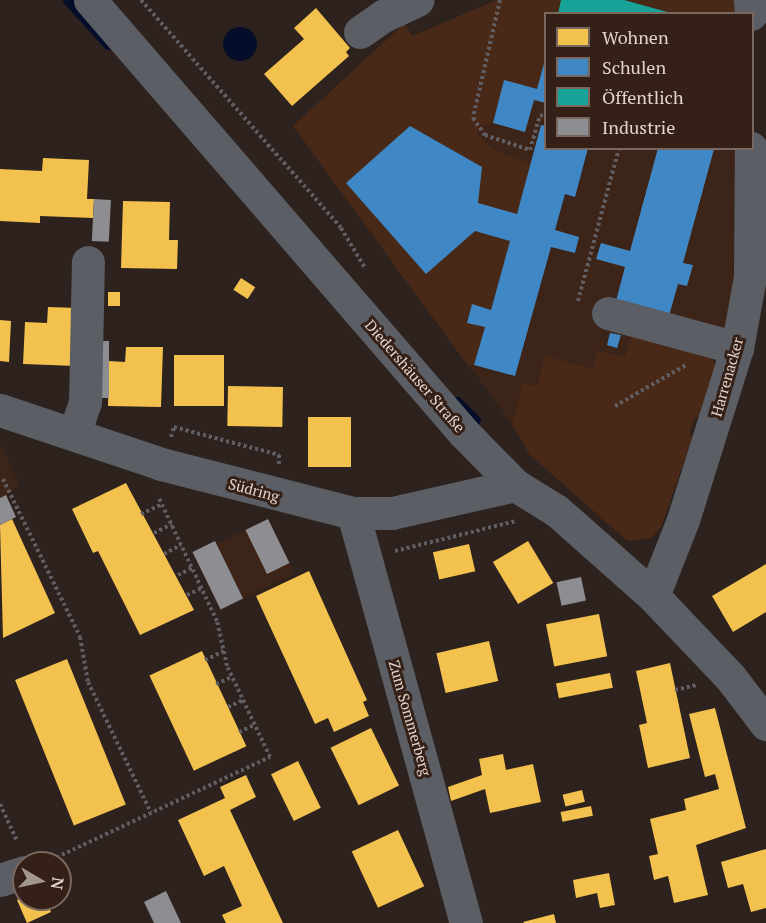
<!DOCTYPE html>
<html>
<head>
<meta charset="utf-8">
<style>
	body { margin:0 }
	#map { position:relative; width:766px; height:923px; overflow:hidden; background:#2d221d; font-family:"PT Serif",serif }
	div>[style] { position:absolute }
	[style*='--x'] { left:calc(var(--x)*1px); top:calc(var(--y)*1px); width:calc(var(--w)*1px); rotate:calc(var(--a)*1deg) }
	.built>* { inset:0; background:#3c2518; transform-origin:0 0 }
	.green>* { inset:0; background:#482917 }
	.water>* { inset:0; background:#040e2a }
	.round { border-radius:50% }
	.homes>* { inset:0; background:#f2c14e; transform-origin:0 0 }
	.schools>* { inset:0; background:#3f88c5 }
	.public>* { inset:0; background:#17a398 }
	.industry>* { inset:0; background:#8d8d92; transform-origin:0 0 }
	.stream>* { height:9px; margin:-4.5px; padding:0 4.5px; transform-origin:4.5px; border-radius:4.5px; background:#040e2a }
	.path>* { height:4px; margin-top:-2px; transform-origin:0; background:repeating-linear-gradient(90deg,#605e62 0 3px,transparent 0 6px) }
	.minor>* { height:33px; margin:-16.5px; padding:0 16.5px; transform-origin:16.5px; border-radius:16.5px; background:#5b5e64 }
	span { translate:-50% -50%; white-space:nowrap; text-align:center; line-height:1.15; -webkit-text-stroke:6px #342016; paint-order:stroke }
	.street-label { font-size:15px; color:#e1d4cd }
	.legend { position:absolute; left:544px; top:12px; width:210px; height:138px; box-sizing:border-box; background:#342016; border:2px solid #79685f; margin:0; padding:8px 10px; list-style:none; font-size:18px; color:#e1d4cd }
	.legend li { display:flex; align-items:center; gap:12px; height:30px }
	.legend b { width:30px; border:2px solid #79685f }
	.north { position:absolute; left:12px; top:851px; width:60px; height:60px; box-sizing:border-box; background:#342016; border:2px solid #79685f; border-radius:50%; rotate:99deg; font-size:16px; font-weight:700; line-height:24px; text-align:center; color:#e1d4cd }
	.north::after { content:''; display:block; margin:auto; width:21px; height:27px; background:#a2968f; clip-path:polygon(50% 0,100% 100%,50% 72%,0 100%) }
</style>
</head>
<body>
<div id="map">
	<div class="built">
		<i style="clip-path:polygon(497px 0,546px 14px,546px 148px,740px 149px,739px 275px,718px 369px,625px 359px,537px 387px,523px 383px,512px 424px,293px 126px,383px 42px,412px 36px)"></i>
		<i style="clip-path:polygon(0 443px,19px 484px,6px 496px,0 525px)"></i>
		<i style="left:268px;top:519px;width:61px;height:83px;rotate:64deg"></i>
	</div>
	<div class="green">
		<i style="clip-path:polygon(497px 0,738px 0,739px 13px,546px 14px,545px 62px,537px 89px,504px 81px,493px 123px,481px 127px,477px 133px,493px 150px,531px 164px,491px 310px,472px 305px,467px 322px,485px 327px,474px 365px,468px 366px,293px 126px,405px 23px,412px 36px)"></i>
		<i style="clip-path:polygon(634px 328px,704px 350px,718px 369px,700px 418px,695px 417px,689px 435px,693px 437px,661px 527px,651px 538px,633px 541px,625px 539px,529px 454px,512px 424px,523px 383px,537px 387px,545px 356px,593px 369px,598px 351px,625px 358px)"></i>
	</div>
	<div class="water">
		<i class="round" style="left:223px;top:27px;width:34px;height:34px"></i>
	</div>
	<div class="homes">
		<i style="clip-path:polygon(316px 8px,350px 48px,346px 52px,349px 56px,292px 106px,264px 74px,304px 39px,294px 28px)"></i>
		<i style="clip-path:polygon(43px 158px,89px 160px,87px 199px,94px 199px,93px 218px,40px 216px,40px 223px,0 221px,0 169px,42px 171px)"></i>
		<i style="clip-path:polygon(123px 201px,170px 202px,169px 240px,178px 240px,177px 269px,121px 268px)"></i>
		<i style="left:241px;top:278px;width:17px;height:14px;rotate:33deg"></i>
		<i style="left:108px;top:292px;width:12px;height:14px"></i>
		<i style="clip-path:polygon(48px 307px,78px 308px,76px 366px,23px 364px,25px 322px,47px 323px)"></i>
		<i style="clip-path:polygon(0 320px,11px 321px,9px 362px,0 361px)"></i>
		<i style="clip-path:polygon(126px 347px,163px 347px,161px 407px,108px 406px,109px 361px,125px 362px)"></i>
		<i style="left:174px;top:355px;width:50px;height:51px"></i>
		<i style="left:228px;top:386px;width:55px;height:40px;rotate:1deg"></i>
		<i style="left:308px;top:417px;width:43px;height:50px"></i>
		<i style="clip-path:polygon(126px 483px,194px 610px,140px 635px,98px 551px,93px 553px,72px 509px)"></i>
		<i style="clip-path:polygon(12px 519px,55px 613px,3px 638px,0 525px)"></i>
		<i style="left:528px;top:541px;width:49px;height:41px;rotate:59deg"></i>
		<i style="left:469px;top:544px;width:28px;height:37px;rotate:77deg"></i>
		<i style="clip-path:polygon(766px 564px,766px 612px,733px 632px,712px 596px)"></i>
		<i style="clip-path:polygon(309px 571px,367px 700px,363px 702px,369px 716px,334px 732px,328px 718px,315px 724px,256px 596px)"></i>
		<i style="left:599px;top:614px;width:43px;height:54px;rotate:79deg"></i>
		<i style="left:489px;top:641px;width:41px;height:54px;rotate:77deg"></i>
		<i style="left:202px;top:651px;width:105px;height:58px;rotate:65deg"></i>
		<i style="left:67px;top:659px;width:157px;height:56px;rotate:68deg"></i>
		<i style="clip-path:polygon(670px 663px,690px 758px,648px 768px,639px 725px,647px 723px,636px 671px)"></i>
		<i style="left:610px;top:673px;width:15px;height:55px;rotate:79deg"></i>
		<i style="clip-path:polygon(715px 708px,746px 828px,696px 845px,708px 895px,674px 903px,668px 876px,654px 880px,649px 856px,658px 854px,650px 819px,686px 810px,684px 799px,719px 789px,715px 774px,705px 777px,689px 714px)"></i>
		<i style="left:371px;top:728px;width:64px;height:45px;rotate:64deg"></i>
		<i style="clip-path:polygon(503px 754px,506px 770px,533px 764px,541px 802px,490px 813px,485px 789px,451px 801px,448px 787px,482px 775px,479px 759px)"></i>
		<i style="left:298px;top:761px;width:52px;height:30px;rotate:64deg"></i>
		<i style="clip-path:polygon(246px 775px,256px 797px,230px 810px,283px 923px,226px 923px,222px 915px,242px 906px,224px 866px,204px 876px,178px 820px,225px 798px,220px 787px)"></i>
		<i style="left:582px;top:790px;width:12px;height:20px;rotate:76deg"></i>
		<i style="left:591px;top:806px;width:10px;height:31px;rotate:79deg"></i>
		<i style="left:398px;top:830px;width:62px;height:51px;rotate:65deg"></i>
		<i style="clip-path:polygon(766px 849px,766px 908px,751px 912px,743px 884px,728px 888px,721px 862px)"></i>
		<i style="clip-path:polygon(609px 873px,615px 905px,600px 908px,597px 893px,576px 898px,573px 880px)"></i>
		<i style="clip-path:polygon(24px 896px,45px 899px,51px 912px,27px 923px,17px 900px)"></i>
		<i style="clip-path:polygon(554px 914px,556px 923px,524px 923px,523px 922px)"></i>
	</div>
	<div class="schools">
		<i style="clip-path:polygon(545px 60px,546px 103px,534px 100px,525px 132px,493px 123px,504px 80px,537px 89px)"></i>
		<i style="clip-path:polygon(541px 125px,546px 126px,546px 148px,588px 148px,575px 197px,565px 194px,555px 230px,579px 237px,575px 253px,551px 247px,515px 376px,474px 365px,485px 327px,467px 323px,472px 304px,491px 310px,510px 241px,475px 231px,426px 274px,346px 183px,410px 126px,482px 167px,478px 203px,517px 214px)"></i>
		<i style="clip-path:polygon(658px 148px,714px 149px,683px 263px,693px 265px,687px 286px,678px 284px,669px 316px,616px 301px,625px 267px,596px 259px,601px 243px,630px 251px)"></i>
		<i style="clip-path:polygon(610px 333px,621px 335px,617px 348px,607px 345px)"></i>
	</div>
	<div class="public">
		<i style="clip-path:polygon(561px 0,624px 0,671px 13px,558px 14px)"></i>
	</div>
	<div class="industry">
		<i style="left:94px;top:199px;width:17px;height:42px;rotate:3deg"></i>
		<i style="left:95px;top:341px;width:14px;height:57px"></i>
		<i style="clip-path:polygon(6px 495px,16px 517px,0 525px,0 498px)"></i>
		<i style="left:268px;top:519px;width:49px;height:25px;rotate:64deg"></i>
		<i style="left:215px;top:541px;width:64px;height:25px;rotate:64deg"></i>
		<i style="left:581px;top:577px;width:24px;height:25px;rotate:78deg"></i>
		<i style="clip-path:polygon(166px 891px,181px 923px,154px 923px,144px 902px)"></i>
	</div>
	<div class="stream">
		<i style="--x:67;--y:0;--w:61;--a:47.7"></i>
		<i style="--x:457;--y:401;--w:27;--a:45"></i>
	</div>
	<div class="path">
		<i style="--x:141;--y:0;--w:303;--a:48.7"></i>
		<i style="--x:341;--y:228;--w:47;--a:59"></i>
		<i style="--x:500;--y:0;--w:121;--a:102.9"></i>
		<i style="--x:473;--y:118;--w:21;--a:55"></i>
		<i style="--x:485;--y:135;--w:47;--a:18.4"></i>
		<i style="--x:530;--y:150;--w:36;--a:-74"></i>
		<i style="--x:540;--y:115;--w:6;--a:18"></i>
		<i style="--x:578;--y:301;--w:158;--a:-75"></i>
		<i style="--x:615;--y:406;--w:82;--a:-30"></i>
		<i style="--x:171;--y:437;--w:10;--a:-73"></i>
		<i style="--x:174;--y:427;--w:109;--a:14.9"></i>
		<i style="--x:279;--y:455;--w:9;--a:90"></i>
		<i style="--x:3;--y:479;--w:176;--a:64"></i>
		<i style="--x:80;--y:637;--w:46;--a:79.9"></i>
		<i style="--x:88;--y:682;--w:145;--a:64.3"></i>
		<i style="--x:141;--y:514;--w:23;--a:-25"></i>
		<i style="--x:154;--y:533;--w:20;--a:-27"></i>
		<i style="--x:395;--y:551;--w:125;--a:-13.9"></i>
		<i style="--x:164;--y:554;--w:19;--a:-28"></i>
		<i style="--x:178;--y:575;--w:16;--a:-27"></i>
		<i style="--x:187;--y:595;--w:17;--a:-25"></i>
		<i style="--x:205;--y:660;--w:21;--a:-25"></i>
		<i style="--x:216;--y:684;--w:17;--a:-24"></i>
		<i style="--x:675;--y:690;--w:22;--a:-13"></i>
		<i style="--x:228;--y:707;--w:17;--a:-25"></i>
		<i style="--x:239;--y:732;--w:17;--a:-25"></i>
		<i style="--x:0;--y:804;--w:41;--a:65.3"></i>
		<i style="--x:51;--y:860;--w:242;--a:-25.2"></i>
		<i style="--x:270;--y:757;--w:101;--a:-115.3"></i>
		<i style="--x:227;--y:666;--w:46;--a:-102.5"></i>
		<i style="--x:217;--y:621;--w:138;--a:-115.3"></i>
	</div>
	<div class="minor">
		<i style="--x:90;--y:0;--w:572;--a:49.18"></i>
		<i style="--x:464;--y:433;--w:73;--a:45.6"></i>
		<i style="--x:515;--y:485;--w:49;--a:31.8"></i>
		<i style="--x:557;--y:511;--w:128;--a:41.5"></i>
		<i style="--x:653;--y:596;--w:113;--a:46.4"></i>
		<i style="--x:731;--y:678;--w:58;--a:52.7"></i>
		<i style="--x:750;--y:0;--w:14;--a:86"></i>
		<i style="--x:360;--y:32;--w:28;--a:-35"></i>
		<i style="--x:383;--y:16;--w:38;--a:-25"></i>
		<i style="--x:608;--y:313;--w:134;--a:15.2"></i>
		<i style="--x:0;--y:410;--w:170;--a:18.5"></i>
		<i style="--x:161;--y:464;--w:198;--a:14.3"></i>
		<i style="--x:353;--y:513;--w:39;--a:0"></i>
		<i style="--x:392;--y:513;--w:126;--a:-12.8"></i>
		<i style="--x:74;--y:434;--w:34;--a:-71"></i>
		<i style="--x:85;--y:402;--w:140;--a:-88.8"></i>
		<i style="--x:353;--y:513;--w:425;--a:74.6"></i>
		<i style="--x:653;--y:596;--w:82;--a:-68.5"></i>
		<i style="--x:683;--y:520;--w:180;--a:-72.6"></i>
		<i style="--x:737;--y:348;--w:72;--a:-79.6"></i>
		<i style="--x:750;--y:277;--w:129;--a:-89.6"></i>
		<i style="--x:0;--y:880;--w:25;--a:-18"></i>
	</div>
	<div class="street-label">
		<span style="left:415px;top:376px;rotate:49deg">Diedershäuser Straße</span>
		<span style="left:727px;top:377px;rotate:-74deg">Harrenacker</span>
		<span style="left:254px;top:490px;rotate:15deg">Südring</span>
		<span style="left:410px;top:718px;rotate:74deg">Zum Sommerberg</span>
	</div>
	<ul class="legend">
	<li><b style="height:16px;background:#f2c14e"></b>Wohnen</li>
	<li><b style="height:16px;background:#3f88c5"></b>Schulen</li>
	<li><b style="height:16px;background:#17a398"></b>Öffentlich</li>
	<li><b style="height:16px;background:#8d8d92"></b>Industrie</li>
	</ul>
	<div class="north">N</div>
</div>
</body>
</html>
